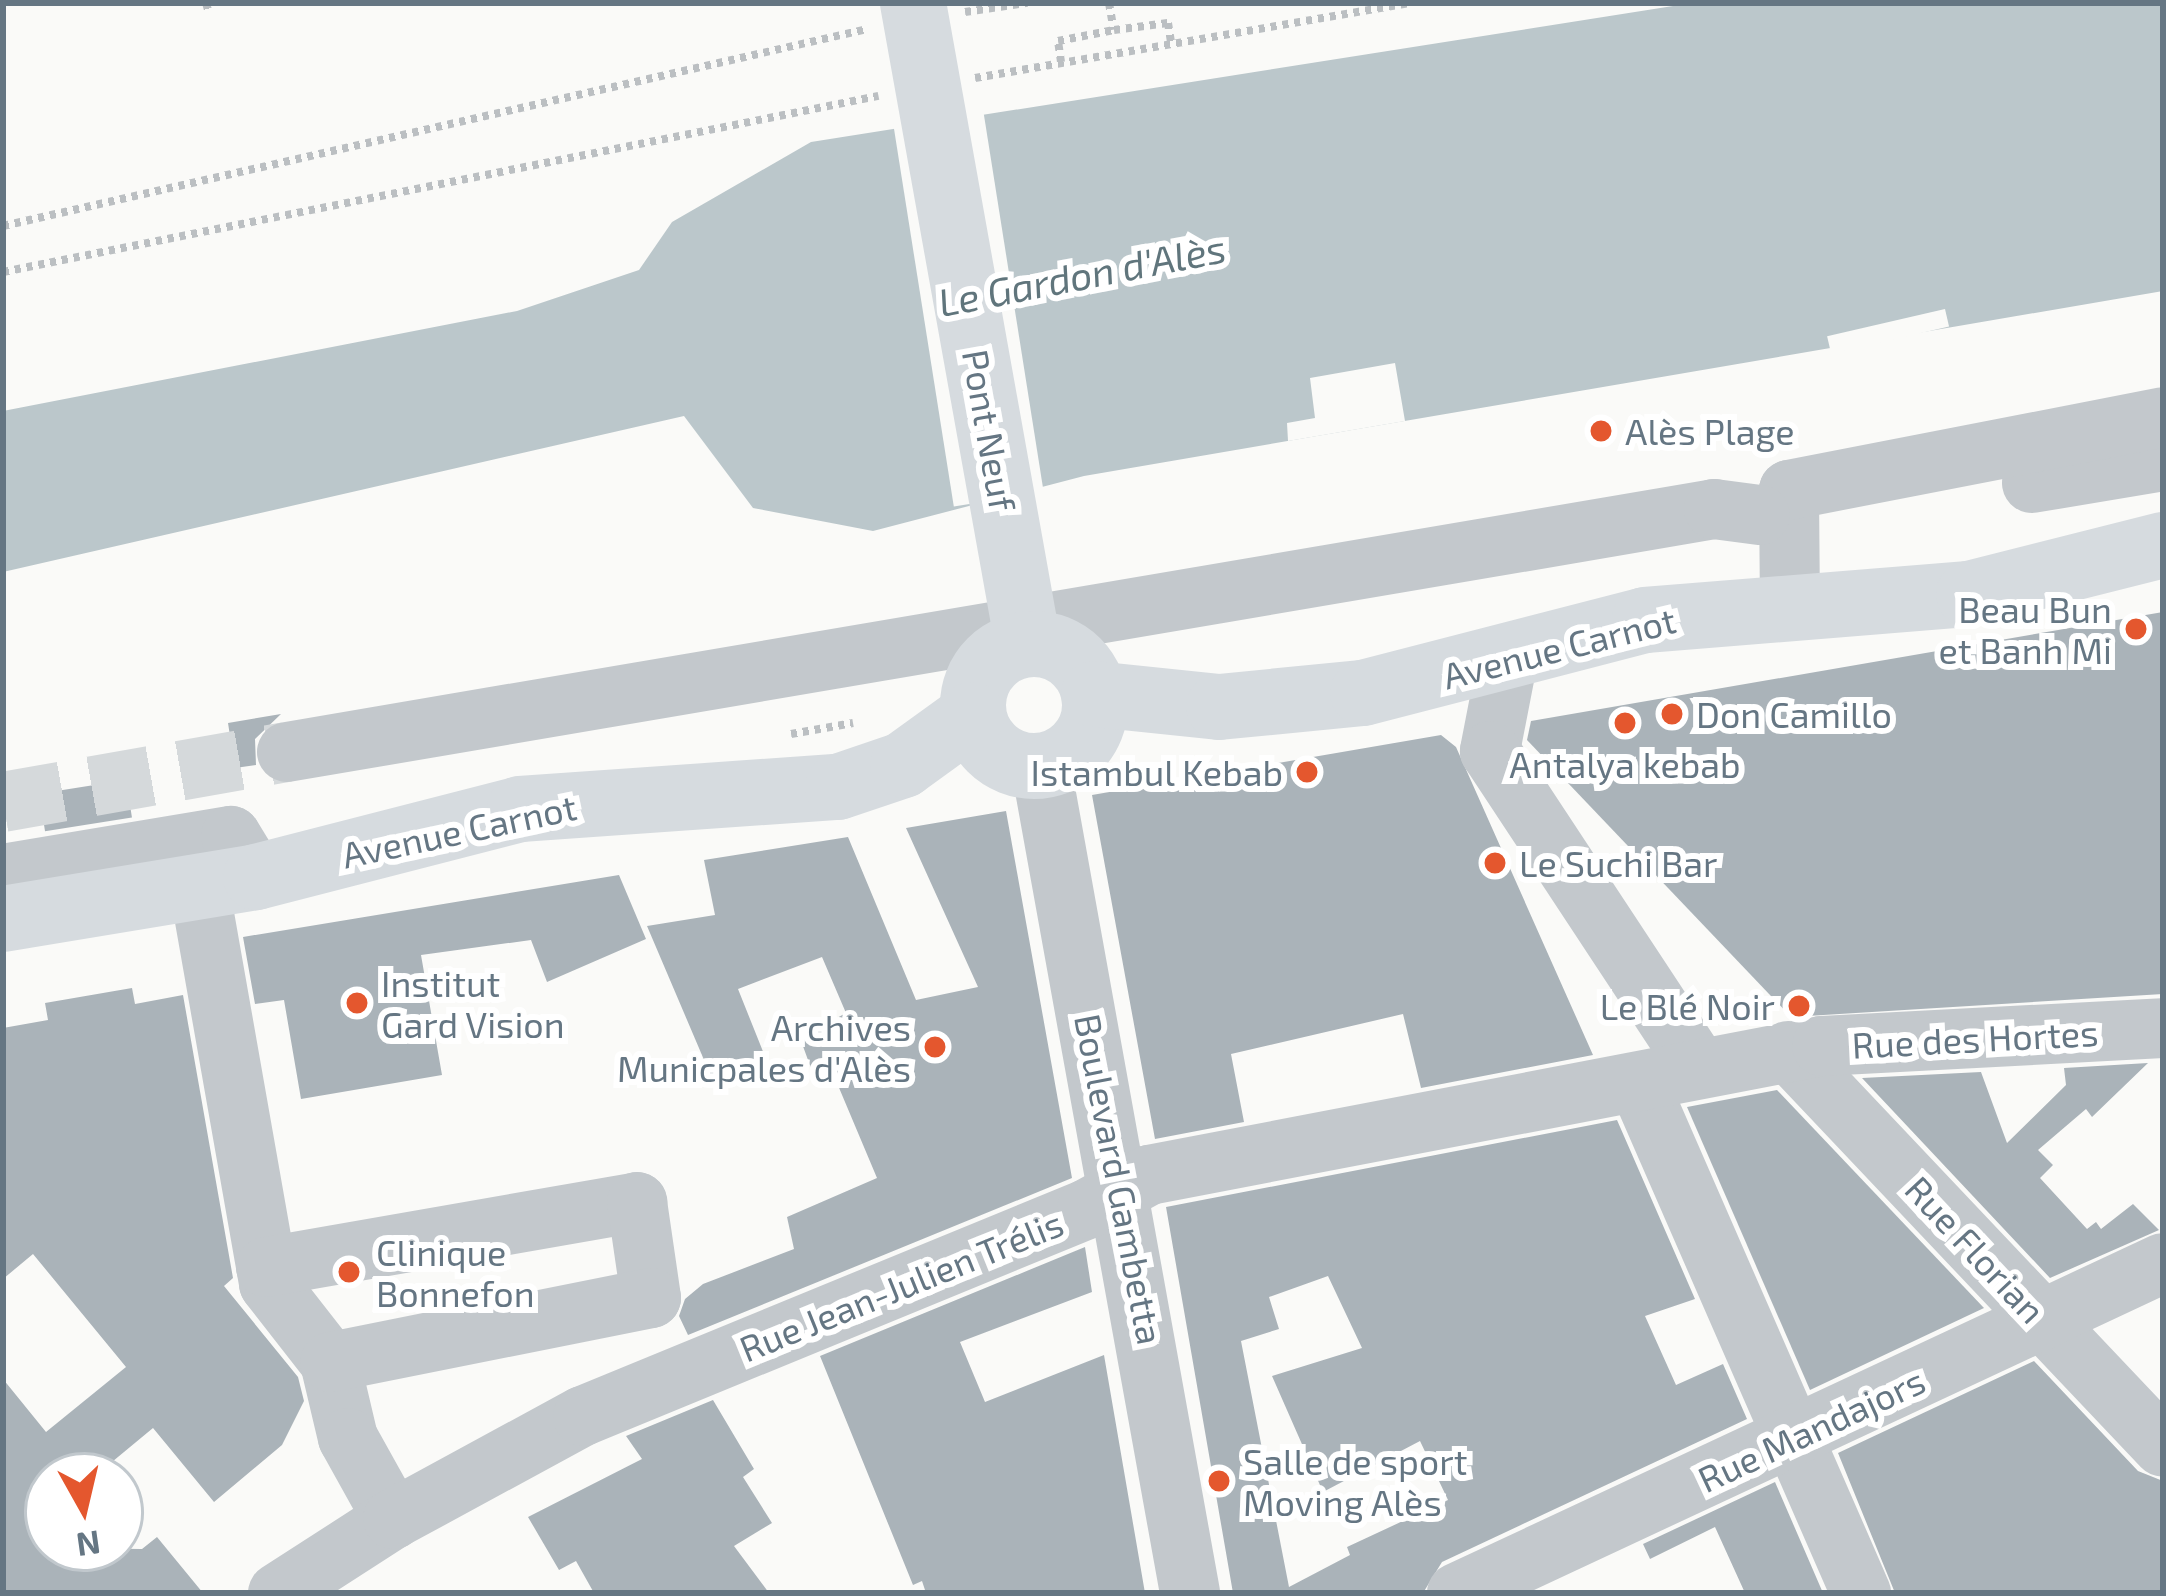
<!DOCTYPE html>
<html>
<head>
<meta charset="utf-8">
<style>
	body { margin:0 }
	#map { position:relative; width:2166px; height:1596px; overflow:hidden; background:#fafaf8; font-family:"Exo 2",sans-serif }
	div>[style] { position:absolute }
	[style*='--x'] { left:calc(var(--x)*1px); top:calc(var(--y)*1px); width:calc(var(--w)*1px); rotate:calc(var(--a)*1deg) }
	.water>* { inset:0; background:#bbc7cb }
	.pier>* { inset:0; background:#fafaf8; transform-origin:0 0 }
	.building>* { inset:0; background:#aab3b9; transform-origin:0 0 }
	.minor-tunnel>* { height:60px; margin-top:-30px; transform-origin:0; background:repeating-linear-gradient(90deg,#d5d9db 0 60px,transparent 0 90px) }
	.path>* { height:8px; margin-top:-4px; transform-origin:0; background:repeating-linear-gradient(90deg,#bbbfc2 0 6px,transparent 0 12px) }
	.minor>* { height:60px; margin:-30px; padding:0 30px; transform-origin:30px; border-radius:30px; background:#c3c8cc }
	.major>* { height:66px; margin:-33px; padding:0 33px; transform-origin:33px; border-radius:33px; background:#d6dbdf }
	.major>.ring { margin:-33px; padding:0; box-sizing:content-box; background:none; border:66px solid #d6dbdf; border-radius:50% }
	.dots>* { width:33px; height:33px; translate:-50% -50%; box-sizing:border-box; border:6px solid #fff; border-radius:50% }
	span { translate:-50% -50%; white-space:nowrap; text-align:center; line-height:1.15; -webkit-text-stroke:12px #fff; paint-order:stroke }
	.street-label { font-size:36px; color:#657683 }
	.poi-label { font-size:36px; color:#657683 }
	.left { translate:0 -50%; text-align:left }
	.right { translate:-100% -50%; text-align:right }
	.water-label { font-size:39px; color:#60757c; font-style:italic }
	.frame { position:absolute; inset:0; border:6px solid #657683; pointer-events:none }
	.north { position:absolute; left:24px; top:1452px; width:120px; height:120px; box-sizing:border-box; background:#fff; border:3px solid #c1c8cd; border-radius:50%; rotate:172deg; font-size:33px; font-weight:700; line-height:48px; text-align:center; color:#657683 }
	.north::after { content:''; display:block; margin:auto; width:42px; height:54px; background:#e4572e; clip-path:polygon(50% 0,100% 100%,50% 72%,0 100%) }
</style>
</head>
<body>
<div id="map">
	<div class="water">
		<i style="clip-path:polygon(1692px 3px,2163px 3px,2163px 291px,1084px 476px,873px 531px,753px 508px,684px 416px,3px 572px,3px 411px,517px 311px,639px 270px,672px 222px,811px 142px)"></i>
	</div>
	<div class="pier">
		<i style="left:983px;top:109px;width:388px;height:91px;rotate:81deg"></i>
		<i style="left:1945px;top:309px;width:18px;height:121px;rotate:77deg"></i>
		<i style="clip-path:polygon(1395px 363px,1405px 421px,1288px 441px,1287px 423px,1315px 418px,1310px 378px)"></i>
	</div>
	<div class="building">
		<i style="clip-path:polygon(2163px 612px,2163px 994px,1791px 1017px,1527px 740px,1531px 721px)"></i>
		<i style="clip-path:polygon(281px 714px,255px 739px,256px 765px,235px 768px,228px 723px)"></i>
		<i style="clip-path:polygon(1441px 735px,1456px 747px,1593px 1055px,1421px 1088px,1403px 1014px,1231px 1054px,1244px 1122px,1155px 1139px,1092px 795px)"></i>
		<i style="left:126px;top:780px;width:38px;height:88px;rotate:81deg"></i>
		<i style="clip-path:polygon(1006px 811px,1072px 1178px,688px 1335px,679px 1316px,685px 1299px,703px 1284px,794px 1249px,787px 1217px,877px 1178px,829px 1064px,812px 1071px,800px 1038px,846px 1013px,822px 957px,738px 989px,766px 1059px,713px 1081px,647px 926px,715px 915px,704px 860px,848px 837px,916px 1000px,978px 987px,906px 828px)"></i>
		<i style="clip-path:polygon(619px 875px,646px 939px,547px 982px,531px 940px,421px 955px,442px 1075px,301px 1099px,284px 1000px,255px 1004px,243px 937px)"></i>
		<i style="clip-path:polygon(132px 988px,135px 1004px,183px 995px,233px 1278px,224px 1286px,298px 1377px,304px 1401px,282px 1445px,214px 1502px,153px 1428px,95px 1476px,48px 1476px,48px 1548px,142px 1549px,157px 1537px,203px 1593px,3px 1593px,3px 1379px,46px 1432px,126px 1367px,33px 1254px,3px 1279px,3px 1028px,48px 1020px,45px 1003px)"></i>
		<i style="clip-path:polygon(2148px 1063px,2092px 1117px,2086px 1109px,2038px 1150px,2053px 1165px,2040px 1178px,2087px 1229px,2096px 1222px,2101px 1229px,2133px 1204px,2159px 1230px,2050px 1278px,1862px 1078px,1981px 1072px,2007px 1143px,2066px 1085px,2064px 1068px)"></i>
		<i style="clip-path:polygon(1777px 1090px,1984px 1308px,1810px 1390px,1687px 1107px)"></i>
		<i style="clip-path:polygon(evenodd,1617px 1120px,1695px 1299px,1645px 1316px,1676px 1385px,1723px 1364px,1747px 1419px,1442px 1562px,1423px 1593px,1233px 1593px,1166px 1207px,1617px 1120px,1328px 1276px,1362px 1348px,1272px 1376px,1323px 1492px,1420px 1441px,1448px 1500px,1347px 1547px,1350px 1555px,1289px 1587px,1241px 1341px,1279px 1329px,1269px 1297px,1328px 1276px)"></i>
		<i style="clip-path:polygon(1085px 1247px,1092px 1292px,960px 1342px,985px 1402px,1104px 1355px,1145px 1593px,926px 1593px,922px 1581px,913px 1585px,820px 1356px)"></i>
		<i style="clip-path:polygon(2034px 1361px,2138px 1471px,2163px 1481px,2163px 1593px,1895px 1593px,1838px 1453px)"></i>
		<i style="clip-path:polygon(713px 1400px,754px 1469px,743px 1477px,772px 1523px,734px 1546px,769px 1593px,594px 1593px,576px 1561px,559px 1570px,528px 1517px,642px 1459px,626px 1436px)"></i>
		<i style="clip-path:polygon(1775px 1482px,1823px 1593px,1745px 1593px,1715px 1527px,1650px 1559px,1643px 1544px)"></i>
	</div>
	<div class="minor-tunnel">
		<i style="--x:3;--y:802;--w:288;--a:-10"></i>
	</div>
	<div class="path">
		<i style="--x:206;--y:3;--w:7;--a:74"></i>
		<i style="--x:1109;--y:3;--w:27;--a:80"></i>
		<i style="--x:965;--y:12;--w:63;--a:-8.3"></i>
		<i style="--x:1061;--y:62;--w:21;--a:-98"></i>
		<i style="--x:1058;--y:41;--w:57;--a:-11.1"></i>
		<i style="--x:1114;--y:30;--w:54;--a:-7.4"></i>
		<i style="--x:1168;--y:23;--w:19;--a:81"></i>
		<i style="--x:975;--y:78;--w:441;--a:-9.8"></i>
		<i style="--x:3;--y:226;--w:886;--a:-12.84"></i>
		<i style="--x:3;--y:272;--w:893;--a:-11.37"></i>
		<i style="--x:791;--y:734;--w:63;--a:-10.1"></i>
	</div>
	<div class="minor">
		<i style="--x:2032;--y:483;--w:133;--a:-9.5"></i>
		<i style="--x:1790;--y:609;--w:119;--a:-90.5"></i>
		<i style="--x:1789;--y:490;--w:381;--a:-11"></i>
		<i style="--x:1508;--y:658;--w:95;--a:101"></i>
		<i style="--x:1490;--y:751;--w:380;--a:56.6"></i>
		<i style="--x:287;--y:752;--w:1448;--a:-9.66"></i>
		<i style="--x:1714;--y:509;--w:46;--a:7.4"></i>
		<i style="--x:1041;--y:767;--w:839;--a:79.77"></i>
		<i style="--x:3;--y:874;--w:231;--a:-9.5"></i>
		<i style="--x:231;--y:836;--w:48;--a:58.6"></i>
		<i style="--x:199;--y:886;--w:404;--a:80"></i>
		<i style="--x:269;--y:1284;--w:99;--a:52"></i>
		<i style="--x:330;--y:1362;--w:78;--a:76.7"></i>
		<i style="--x:348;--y:1438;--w:93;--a:60.9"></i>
		<i style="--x:1788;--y:1051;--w:545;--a:46.56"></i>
		<i style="--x:1638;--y:1082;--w:558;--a:66.42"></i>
		<i style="--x:266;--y:1267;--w:377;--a:-9.9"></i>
		<i style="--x:637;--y:1202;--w:97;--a:81.7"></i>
		<i style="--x:651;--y:1298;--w:327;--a:168.7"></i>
		<i style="--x:278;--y:1593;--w:137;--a:-32.8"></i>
		<i style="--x:393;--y:1519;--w:216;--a:-28.5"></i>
		<i style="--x:583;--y:1416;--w:545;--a:-22.33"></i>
		<i style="--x:1087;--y:1209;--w:71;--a:-28.7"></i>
		<i style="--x:1149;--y:1175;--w:685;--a:-10.85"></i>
		<i style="--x:1822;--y:1046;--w:341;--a:-3"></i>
		<i style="--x:1457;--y:1593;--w:779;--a:-25.05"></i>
	</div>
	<div class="major">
		<i style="--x:913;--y:3;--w:651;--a:79.83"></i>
		<i class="ring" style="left:973px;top:644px;width:56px;height:56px"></i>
		<i style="--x:1094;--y:694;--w:126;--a:5.9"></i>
		<i style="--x:1219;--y:707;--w:145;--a:-5.6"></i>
		<i style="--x:1363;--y:693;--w:291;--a:-14.5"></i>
		<i style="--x:1645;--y:620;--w:325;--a:-4.6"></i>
		<i style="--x:1969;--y:594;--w:200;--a:-14.2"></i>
		<i style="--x:3;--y:919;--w:256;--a:-9.4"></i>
		<i style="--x:256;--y:877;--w:273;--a:-14.4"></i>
		<i style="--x:520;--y:809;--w:319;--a:-4"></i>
		<i style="--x:838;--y:787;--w:69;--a:-18.7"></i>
		<i style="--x:903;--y:765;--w:85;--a:-35.9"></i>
	</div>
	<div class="dots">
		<i style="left:1601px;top:431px;background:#e4572e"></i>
		<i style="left:2136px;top:629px;background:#e4572e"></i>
		<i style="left:1672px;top:714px;background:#e4572e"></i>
		<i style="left:1625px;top:723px;background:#e4572e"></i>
		<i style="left:1307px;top:772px;background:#e4572e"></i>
		<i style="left:1495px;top:863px;background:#e4572e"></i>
		<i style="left:357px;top:1003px;background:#e4572e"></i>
		<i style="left:1799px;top:1006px;background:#e4572e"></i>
		<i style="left:935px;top:1047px;background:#e4572e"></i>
		<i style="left:349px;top:1272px;background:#e4572e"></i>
		<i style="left:1219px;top:1481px;background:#e4572e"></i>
	</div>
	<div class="street-label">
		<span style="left:990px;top:430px;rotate:80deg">Pont Neuf</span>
		<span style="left:1559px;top:647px;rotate:-14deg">Avenue Carnot</span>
		<span style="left:459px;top:830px;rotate:-12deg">Avenue Carnot</span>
		<span style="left:1975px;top:1038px;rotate:-3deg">Rue des Hortes</span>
		<span style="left:1120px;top:1179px;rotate:79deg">Boulevard Gambetta</span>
		<span style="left:1976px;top:1249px;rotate:47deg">Rue Florian</span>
		<span style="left:901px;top:1285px;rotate:-22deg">Rue Jean-Julien Trélis</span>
		<span style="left:1811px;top:1429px;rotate:-25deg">Rue Mandajors</span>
	</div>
	<div class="poi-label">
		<span class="left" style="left:1625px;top:431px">Alès Plage</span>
		<span class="right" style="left:2112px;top:629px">Beau Bun<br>et Banh Mi</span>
		<span class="left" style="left:1696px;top:714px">Don Camillo</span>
		<span style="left:1625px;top:764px">Antalya kebab</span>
		<span class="right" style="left:1283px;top:772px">Istambul Kebab</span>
		<span class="left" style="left:1519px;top:863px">Le Suchi Bar</span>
		<span class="left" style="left:381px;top:1003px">Institut<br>Gard Vision</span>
		<span class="right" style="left:1775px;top:1006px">Le Blé Noir</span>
		<span class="right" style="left:911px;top:1047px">Archives<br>Municpales d'Alès</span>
		<span class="left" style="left:376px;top:1272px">Clinique<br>Bonnefon</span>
		<span class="left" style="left:1243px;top:1481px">Salle de sport<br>Moving Alès</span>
	</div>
	<div class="water-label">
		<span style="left:1082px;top:275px;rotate:-11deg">Le Gardon d'Alès</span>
	</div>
	<div class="frame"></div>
	<div class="north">N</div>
</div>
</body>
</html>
